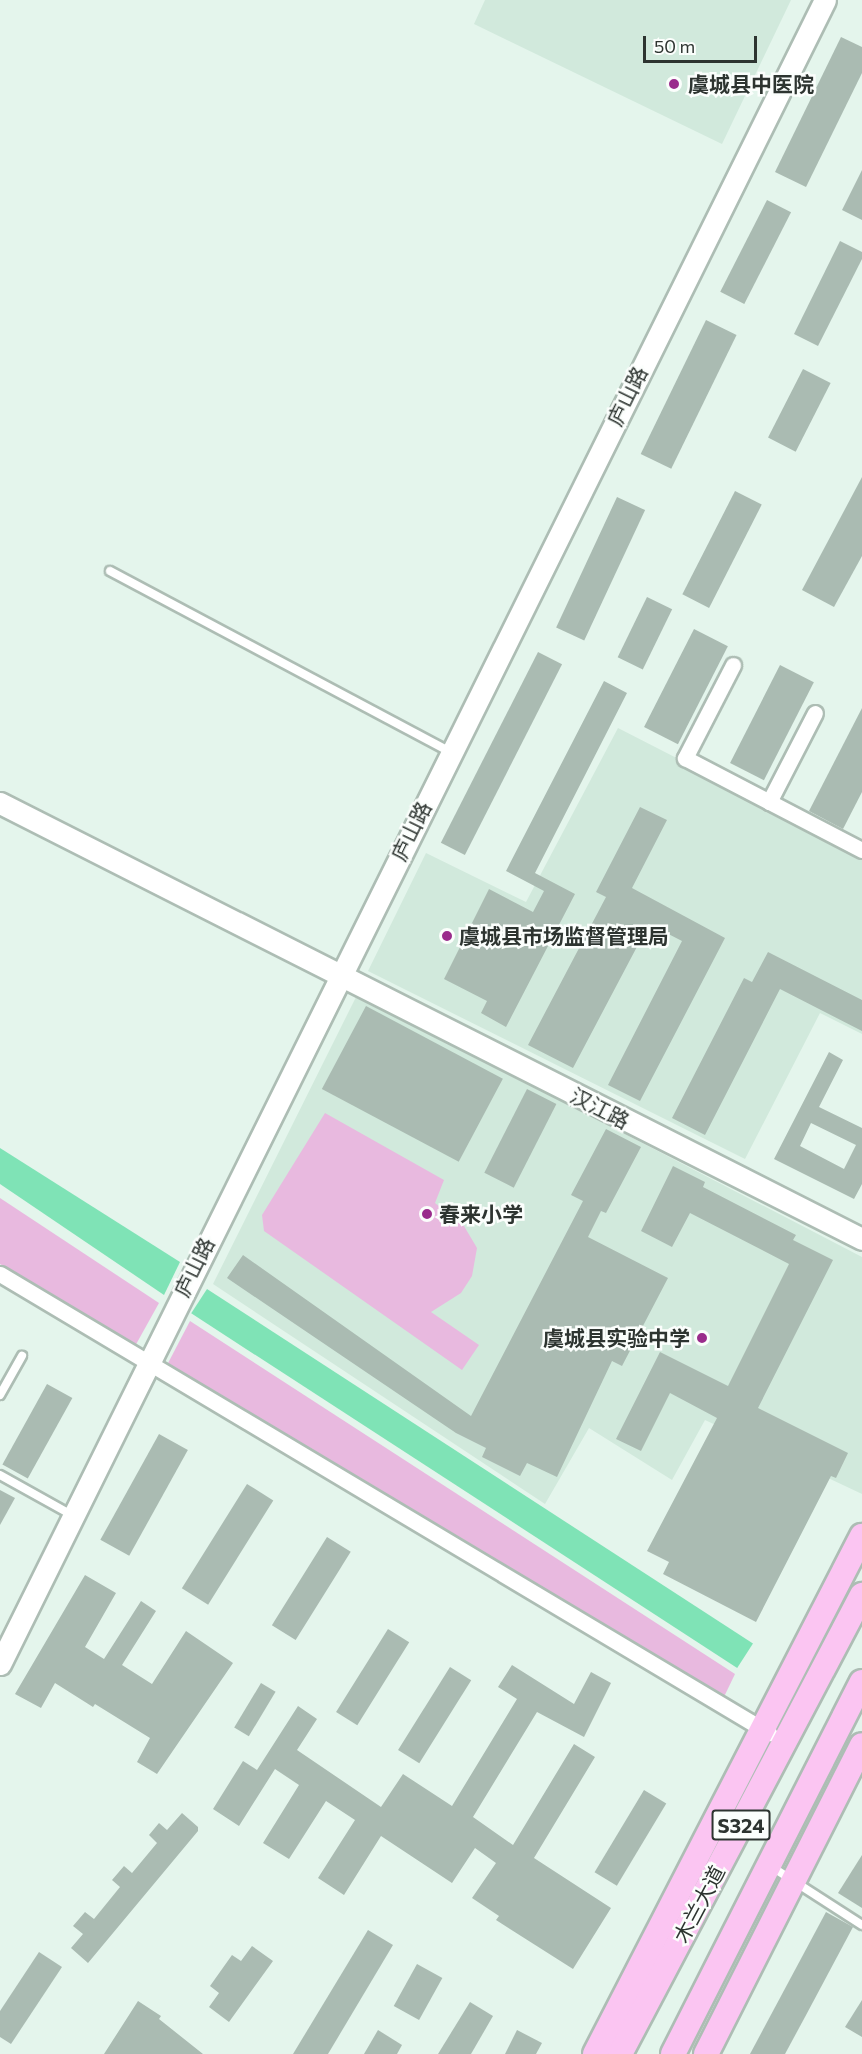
<!DOCTYPE html>
<html>
<head>
<meta charset="utf-8">
<style>
	body { margin:0 }
	#map { position:relative; width:862px; height:2054px; overflow:hidden; background:#e4f5ec; font-family:Commissioner,"Noto Sans SC",sans-serif }
	div>[style] { position:absolute }
	[style*='--x'] { left:calc(var(--x)*1px); top:calc(var(--y)*1px); width:calc(var(--w)*1px); rotate:calc(var(--a)*1deg) }
	.built>* { inset:0; background:#d1e9dc }
	.green>* { inset:0; background:#e8b9df }
	.water>* { inset:0; background:#7fe3b6; transform-origin:0 0 }
	.building>* { inset:0; background:#aabbb2; transform-origin:0 0 }
	.roads { filter:drop-shadow(2px 0 #adbdb4) drop-shadow(-2px 0 #adbdb4) drop-shadow(0 2px #adbdb4) drop-shadow(0 -2px #adbdb4) }
	.lane>* { height:8px; margin:-4px; padding:0 4px; transform-origin:4px; border-radius:4px; background:#fff }
	.street>* { height:15px; margin:-7.5px; padding:0 7.5px; transform-origin:7.5px; border-radius:7.5px; background:#fff }
	.secondary>* { height:21px; margin:-10.5px; padding:0 10.5px; transform-origin:10.5px; border-radius:10.5px; background:#fff }
	.primary>* { height:24px; margin:-12px; padding:0 12px; transform-origin:12px; border-radius:12px; background:#fbc5f2 }
	.dots>* { width:16px; height:16px; translate:-50% -50%; box-sizing:border-box; border:3px solid #fbfefc; border-radius:50% }
	span { translate:-50% -50%; white-space:nowrap; text-align:center; line-height:1.15; -webkit-text-stroke:5px #fbfefc; paint-order:stroke }
	.shield-label span { padding:2px 4px; background:#fbfefc; border:2px solid; border-radius:4px; -webkit-text-stroke-width:0 }
	.shield-label { font-size:20px; color:#2d3430; font-weight:700 }
	.poi-label { font-size:21px; color:#2d3430; font-weight:700 }
	.left { translate:0 -50%; text-align:left }
	.right { translate:-100% -50%; text-align:right }
	.street-label { font-size:21px; color:#2d3430 }
	.scale { position:absolute; left:643px; top:36px; width:114px; height:27px; box-sizing:border-box; border:3px solid #2d3430; border-top:0; padding-left:8px; font-size:18px; line-height:21px; white-space:nowrap; color:#2d3430; -webkit-text-stroke:4px #fbfefc; paint-order:stroke }
</style>
</head>
<body>
<div id="map">
	<div class="built">
		<i style="clip-path:polygon(485px 0,791px 0,722px 144px,474px 24px)"></i>
		<i style="clip-path:polygon(618px 728px,862px 853px,862px 1034px,820px 1013px,745px 1159px,368px 971px,426px 853px,526px 902px)"></i>
		<i style="clip-path:polygon(357px 995px,862px 1257px,862px 1494px,705px 1420px,672px 1480px,589px 1428px,545px 1504px,213px 1284px)"></i>
	</div>
	<div class="green">
		<i style="clip-path:polygon(325px 1113px,444px 1180px,435px 1203px,464px 1226px,477px 1248px,472px 1276px,461px 1293px,431px 1312px,479px 1345px,462px 1370px,264px 1231px,262px 1215px)"></i>
		<i style="clip-path:polygon(0 1198px,159px 1303px,134px 1348px,0 1264px)"></i>
		<i style="clip-path:polygon(190px 1321px,735px 1674px,722px 1701px,166px 1367px)"></i>
	</div>
	<div class="water">
		<i style="clip-path:polygon(0 1148px,180px 1262px,164px 1295px,0 1184px)"></i>
		<i style="left:207px;top:1289px;width:651px;height:29px;rotate:33deg"></i>
	</div>
	<div class="building">
		<i style="clip-path:polygon(841px 37px,862px 47px,862px 73px,806px 187px,775px 172px)"></i>
		<i style="clip-path:polygon(862px 170px,862px 220px,842px 210px)"></i>
		<i style="left:767px;top:200px;width:27px;height:103px;rotate:27deg"></i>
		<i style="clip-path:polygon(840px 241px,862px 252px,862px 259px,818px 346px,794px 334px)"></i>
		<i style="left:706px;top:320px;width:34px;height:149px;rotate:26deg"></i>
		<i style="left:803px;top:369px;width:31px;height:77px;rotate:27deg"></i>
		<i style="clip-path:polygon(862px 477px,862px 556px,834px 607px,802px 590px)"></i>
		<i style="left:735px;top:491px;width:30px;height:116px;rotate:27deg"></i>
		<i style="left:617px;top:497px;width:31px;height:144px;rotate:25deg"></i>
		<i style="left:647px;top:597px;width:28px;height:67px;rotate:26deg"></i>
		<i style="left:694px;top:629px;width:38px;height:110px;rotate:27deg"></i>
		<i style="left:538px;top:652px;width:27px;height:214px;rotate:27deg"></i>
		<i style="left:780px;top:665px;width:38px;height:110px;rotate:27deg"></i>
		<i style="clip-path:polygon(604px 681px,627px 693px,535px 873px,575px 894px,506px 1027px,481px 1013px,487px 1001px,444px 979px,489px 889px,533px 912px,544px 891px,506px 871px)"></i>
		<i style="clip-path:polygon(862px 708px,862px 792px,843px 829px,809px 811px)"></i>
		<i style="clip-path:polygon(640px 807px,667px 820px,632px 888px,725px 938px,640px 1101px,608px 1085px,682px 941px,649px 924px,573px 1068px,528px 1045px,606px 897px,596px 892px)"></i>
		<i style="clip-path:polygon(768px 952px,862px 1000px,862px 1031px,780px 989px,705px 1135px,672px 1118px,744px 978px,752px 982px)"></i>
		<i style="left:366px;top:1006px;width:155px;height:94px;rotate:28deg"></i>
		<i style="clip-path:polygon(evenodd,829px 1052px,843px 1060px,819px 1107px,862px 1128px,862px 1184px,854px 1199px,774px 1159px,829px 1052px,811px 1123px,856px 1145px,844px 1169px,800px 1146px,811px 1123px)"></i>
		<i style="left:527px;top:1089px;width:33px;height:94px;rotate:27deg"></i>
		<i style="clip-path:polygon(606px 1129px,641px 1147px,606px 1213px,601px 1211px,588px 1237px,668px 1278px,622px 1366px,612px 1361px,557px 1477px,527px 1463px,520px 1476px,482px 1457px,486px 1448px,456px 1433px,227px 1278px,243px 1255px,471px 1416px,583px 1201px,571px 1195px)"></i>
		<i style="clip-path:polygon(673px 1166px,705px 1182px,703px 1187px,796px 1235px,793px 1240px,833px 1260px,758px 1408px,848px 1453px,836px 1478px,831px 1476px,756px 1622px,663px 1574px,669px 1562px,647px 1551px,717px 1418px,670px 1393px,641px 1451px,616px 1439px,660px 1352px,728px 1386px,789px 1264px,690px 1213px,672px 1247px,641px 1231px)"></i>
		<i style="left:47px;top:1384px;width:29px;height:92px;rotate:29deg"></i>
		<i style="left:159px;top:1434px;width:33px;height:121px;rotate:29deg"></i>
		<i style="left:247px;top:1484px;width:31px;height:123px;rotate:32deg"></i>
		<i style="clip-path:polygon(0 1490px,15px 1498px,0 1525px)"></i>
		<i style="left:327px;top:1537px;width:28px;height:104px;rotate:32deg"></i>
		<i style="clip-path:polygon(85px 1575px,116px 1593px,85px 1647px,104px 1659px,141px 1601px,156px 1611px,122px 1665px,152px 1684px,186px 1631px,233px 1663px,157px 1774px,137px 1762px,150px 1738px,95px 1704px,93px 1707px,55px 1683px,41px 1708px,15px 1694px)"></i>
		<i style="left:388px;top:1629px;width:25px;height:98px;rotate:32deg"></i>
		<i style="clip-path:polygon(512px 1665px,574px 1704px,591px 1672px,611px 1683px,584px 1737px,537px 1712px,473px 1817px,513px 1845px,574px 1744px,595px 1757px,534px 1858px,611px 1908px,573px 1969px,496px 1920px,499px 1916px,472px 1898px,496px 1863px,475px 1848px,452px 1883px,381px 1836px,344px 1895px,318px 1878px,355px 1820px,326px 1801px,289px 1859px,263px 1843px,299px 1785px,275px 1769px,239px 1826px,213px 1809px,243px 1761px,257px 1770px,298px 1706px,317px 1719px,297px 1750px,381px 1807px,403px 1774px,452px 1806px,517px 1699px,498px 1687px)"></i>
		<i style="left:450px;top:1667px;width:25px;height:98px;rotate:32deg"></i>
		<i style="left:261px;top:1683px;width:17px;height:52px;rotate:31deg"></i>
		<i style="left:644px;top:1790px;width:26px;height:96px;rotate:31deg"></i>
		<i style="clip-path:polygon(182px 1813px,198px 1827px,198px 1831px,88px 1963px,71px 1948px,83px 1934px,73px 1926px,85px 1912px,94px 1919px,120px 1887px,112px 1880px,124px 1866px,132px 1873px,157px 1843px,149px 1835px,159px 1823px,167px 1830px)"></i>
		<i style="clip-path:polygon(862px 1855px,862px 1908px,838px 1893px)"></i>
		<i style="clip-path:polygon(826px 1912px,853px 1927px,805px 2017px,785px 2054px,750px 2054px)"></i>
		<i style="clip-path:polygon(368px 1930px,393px 1945px,328px 2054px,293px 2054px)"></i>
		<i style="clip-path:polygon(252px 1946px,273px 1961px,229px 2022px,209px 2007px,219px 1993px,210px 1986px,232px 1955px,241px 1961px)"></i>
		<i style="clip-path:polygon(39px 1952px,62px 1967px,11px 2044px,0 2037px,0 2011px)"></i>
		<i style="left:417px;top:1964px;width:29px;height:48px;rotate:29deg"></i>
		<i style="clip-path:polygon(862px 2000px,862px 2037px,845px 2027px)"></i>
		<i style="clip-path:polygon(138px 2001px,161px 2016px,159px 2019px,203px 2054px,104px 2054px)"></i>
		<i style="clip-path:polygon(470px 2002px,493px 2016px,471px 2054px,438px 2054px)"></i>
		<i style="clip-path:polygon(378px 2030px,402px 2045px,397px 2054px,364px 2054px)"></i>
		<i style="clip-path:polygon(517px 2030px,542px 2043px,536px 2054px,505px 2054px)"></i>
	</div>
	<div class="roads">
		<div class="lane">
			<i style="--x:110;--y:571;--w:385;--a:28"></i>
			<i style="--x:0;--y:1395;--w:45;--a:-60.6"></i>
			<i style="--x:0;--y:1475;--w:82;--a:29.1"></i>
			<i style="--x:772;--y:1867;--w:107;--a:32.8"></i>
		</div>
		<div class="street">
			<i style="--x:733;--y:665;--w:105;--a:117.3"></i>
			<i style="--x:685;--y:758;--w:199;--a:27.5"></i>
			<i style="--x:769;--y:802;--w:100;--a:-62.7"></i>
			<i style="--x:0;--y:1274;--w:896;--a:30.83"></i>
		</div>
		<div class="secondary">
			<i style="--x:0;--y:803;--w:966;--a:26.83"></i>
			<i style="--x:0;--y:1664;--w:1857;--a:-63.63"></i>
		</div>
		<div class="primary">
			<i style="--x:595;--y:2054;--w:583;--a:-62.73"></i>
			<i style="--x:620;--y:2054;--w:519;--a:-62.2"></i>
			<i style="--x:673;--y:2054;--w:417;--a:-63.1"></i>
			<i style="--x:706;--y:2054;--w:346;--a:-63.2"></i>
		</div>
	</div>
	<div class="dots">
		<i style="left:674px;top:84px;background:#9a2c8c"></i>
		<i style="left:447px;top:936px;background:#9a2c8c"></i>
		<i style="left:427px;top:1214px;background:#9a2c8c"></i>
		<i style="left:702px;top:1338px;background:#9a2c8c"></i>
	</div>
	<div class="shield-label">
		<span style="left:741px;top:1825px">S324</span>
	</div>
	<div class="poi-label">
		<span class="left" style="left:688px;top:84px">虞城县中医院</span>
		<span class="left" style="left:459px;top:936px">虞城县市场监督管理局</span>
		<span class="left" style="left:439px;top:1214px">春来小学</span>
		<span class="right" style="left:690px;top:1338px">虞城县实验中学</span>
	</div>
	<div class="street-label">
		<span style="left:627px;top:396px;rotate:-64deg">庐山路</span>
		<span style="left:411px;top:831px;rotate:-64deg">庐山路</span>
		<span style="left:600px;top:1108px;rotate:27deg">汉江路</span>
		<span style="left:194px;top:1267px;rotate:-64deg">庐山路</span>
		<span style="left:699px;top:1904px;rotate:-62deg">木兰大道</span>
	</div>
	<div class="scale">50 m</div>
</div>
</body>
</html>
